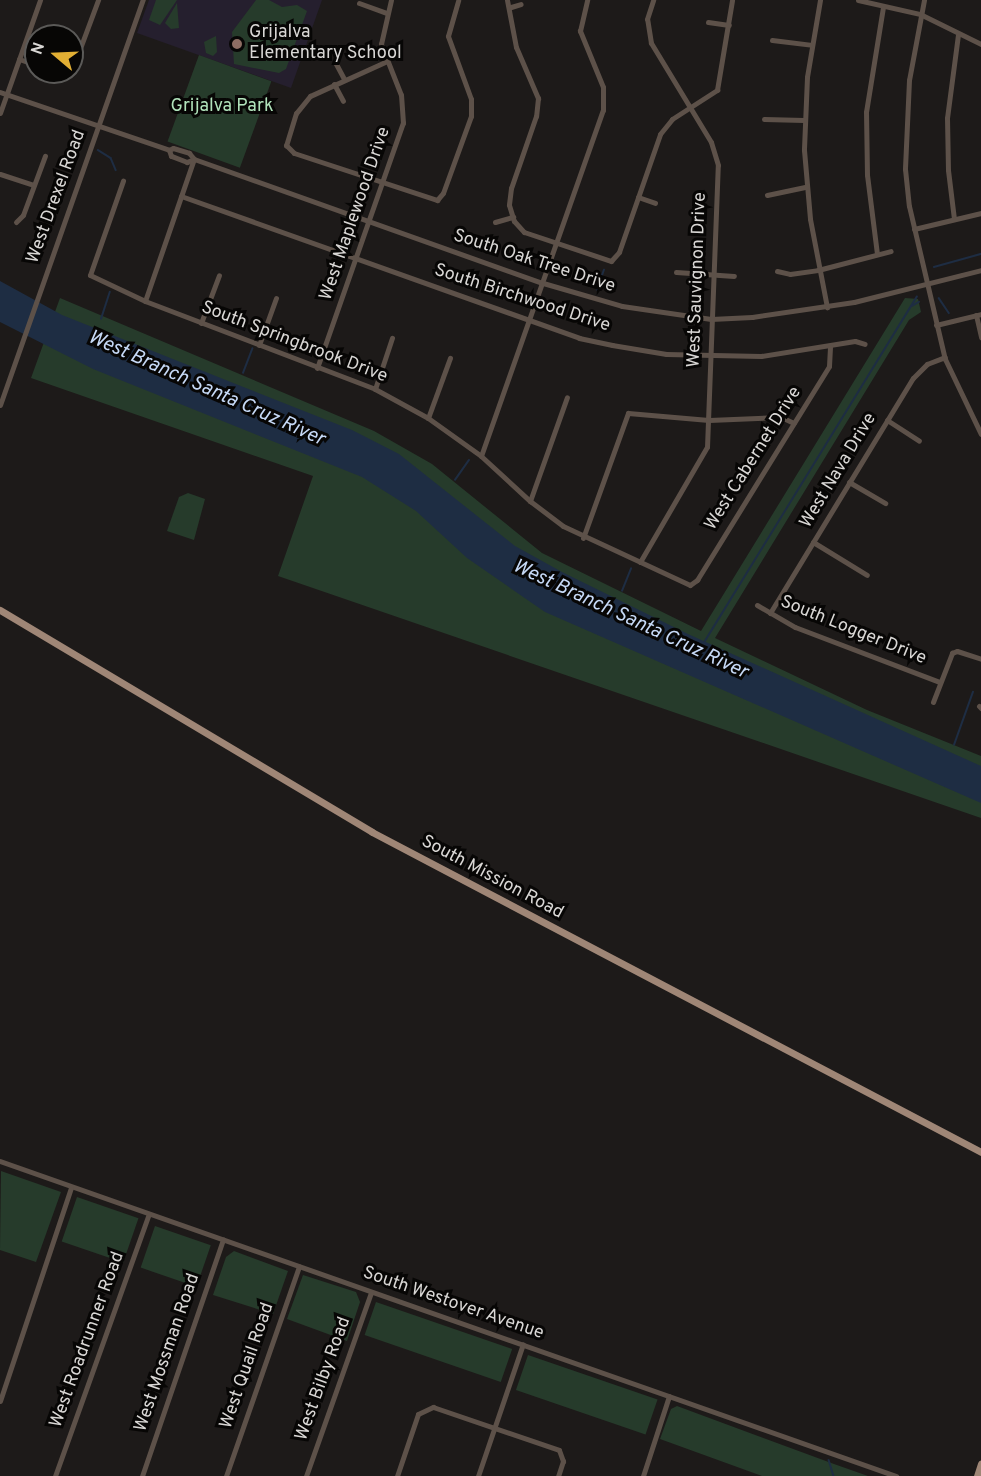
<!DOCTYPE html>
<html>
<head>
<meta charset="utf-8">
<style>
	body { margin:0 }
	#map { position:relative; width:981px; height:1476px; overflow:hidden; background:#1d1a19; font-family:Overpass,sans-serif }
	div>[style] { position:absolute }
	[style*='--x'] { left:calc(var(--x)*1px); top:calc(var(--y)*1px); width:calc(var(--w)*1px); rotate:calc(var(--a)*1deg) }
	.education>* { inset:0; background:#251f2e }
	.green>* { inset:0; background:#263b2b; transform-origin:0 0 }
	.water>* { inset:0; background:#1e2d43 }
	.stream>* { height:1.5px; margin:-0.75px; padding:0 0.75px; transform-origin:0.75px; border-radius:0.75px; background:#1e2d43 }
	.minor>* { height:5px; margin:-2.5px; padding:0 2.5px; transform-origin:2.5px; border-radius:2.5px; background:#5d5149 }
	.major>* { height:7px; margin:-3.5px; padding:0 3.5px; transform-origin:3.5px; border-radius:3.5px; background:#9f8676 }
	.dots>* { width:16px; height:16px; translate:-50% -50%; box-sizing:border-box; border:3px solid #070605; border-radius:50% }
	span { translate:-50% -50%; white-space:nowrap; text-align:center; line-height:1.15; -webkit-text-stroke:6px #070605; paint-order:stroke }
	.poi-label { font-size:18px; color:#d9d7d5 }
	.left { translate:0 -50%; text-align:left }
	.park-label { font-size:18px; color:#b1e3bb }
	.street-label { font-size:18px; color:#d9d7d5 }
	.water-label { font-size:20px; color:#c6d9f6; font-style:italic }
	.north { position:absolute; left:24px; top:24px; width:60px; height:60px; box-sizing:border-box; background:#070605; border:2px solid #5b5a58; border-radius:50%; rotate:289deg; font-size:16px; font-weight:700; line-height:24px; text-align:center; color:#d9d7d5 }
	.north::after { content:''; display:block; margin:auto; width:21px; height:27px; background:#e2af34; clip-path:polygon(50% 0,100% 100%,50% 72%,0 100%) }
</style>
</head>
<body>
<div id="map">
	<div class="education">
		<i style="clip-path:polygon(149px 0,322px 0,291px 88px,137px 33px)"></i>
	</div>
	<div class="green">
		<i style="clip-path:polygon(156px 0,177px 0,160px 25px,149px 20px)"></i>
		<i style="clip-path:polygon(256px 0,269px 0,282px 7px,297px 5px,307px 11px,286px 69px,279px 73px,234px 64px,232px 32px)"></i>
		<i style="clip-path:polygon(177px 3px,179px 28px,171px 29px,165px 23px)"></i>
		<i style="clip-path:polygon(216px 36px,217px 52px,213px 56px,206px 53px,204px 42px)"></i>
		<i style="left:199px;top:55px;width:77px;height:92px;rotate:20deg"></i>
		<i style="clip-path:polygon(60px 298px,374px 431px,432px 464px,542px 553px,701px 631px,905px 298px,918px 299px,921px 312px,909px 320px,715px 638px,867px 710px,981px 756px,981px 818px,278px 576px,313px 476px,31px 378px)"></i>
		<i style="clip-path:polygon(188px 493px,205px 499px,194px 540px,167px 531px,179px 497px)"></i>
		<i style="clip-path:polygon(1px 1171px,61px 1192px,36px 1262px,0 1250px)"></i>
		<i style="left:77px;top:1197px;width:65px;height:47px;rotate:19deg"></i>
		<i style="left:155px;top:1226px;width:59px;height:44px;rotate:19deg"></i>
		<i style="clip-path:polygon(234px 1251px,288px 1271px,273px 1314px,213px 1295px,226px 1257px)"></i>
		<i style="clip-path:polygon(303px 1275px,356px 1292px,360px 1302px,347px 1341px,287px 1319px)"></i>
		<i style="left:376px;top:1302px;width:144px;height:35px;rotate:19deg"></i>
		<i style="left:528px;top:1355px;width:137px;height:37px;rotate:19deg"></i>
		<i style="clip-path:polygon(677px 1406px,834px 1464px,868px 1476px,762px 1476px,660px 1439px,671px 1409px)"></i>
	</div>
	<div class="water">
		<i style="clip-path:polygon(0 281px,62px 315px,352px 430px,399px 454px,515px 546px,562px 572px,688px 634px,981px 766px,981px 803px,545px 612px,467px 558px,416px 511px,362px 477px,93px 369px,0 322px)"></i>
	</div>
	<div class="stream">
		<i style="--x:98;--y:150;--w:15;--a:32"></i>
		<i style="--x:111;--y:158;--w:13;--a:67"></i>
		<i style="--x:934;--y:267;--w:49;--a:-15.5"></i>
		<i style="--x:597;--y:290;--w:21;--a:-71"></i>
		<i style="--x:939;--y:298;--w:18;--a:56"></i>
		<i style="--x:912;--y:306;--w:8;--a:-30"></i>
		<i style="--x:101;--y:319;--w:28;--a:-72"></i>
		<i style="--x:243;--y:373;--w:26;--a:-69"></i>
		<i style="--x:455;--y:480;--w:24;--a:-55"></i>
		<i style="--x:622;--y:591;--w:24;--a:-68"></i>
		<i style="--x:705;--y:641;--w:404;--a:-58.4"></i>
		<i style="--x:954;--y:745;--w:56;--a:-70.3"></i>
		<i style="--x:829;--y:1460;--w:17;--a:73"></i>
	</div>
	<div class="minor">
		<i style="--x:507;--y:0;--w:48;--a:79.2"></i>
		<i style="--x:516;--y:47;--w:56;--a:66.7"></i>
		<i style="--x:538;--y:98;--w:18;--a:96"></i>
		<i style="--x:536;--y:116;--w:76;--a:109.1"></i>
		<i style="--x:511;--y:188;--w:17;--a:97"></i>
		<i style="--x:509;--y:205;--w:17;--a:73"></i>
		<i style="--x:514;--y:221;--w:15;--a:48"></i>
		<i style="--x:524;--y:232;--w:92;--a:18.4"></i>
		<i style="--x:820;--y:0;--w:78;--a:99.6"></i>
		<i style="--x:807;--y:77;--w:73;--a:92.4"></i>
		<i style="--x:804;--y:150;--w:69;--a:85"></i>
		<i style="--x:810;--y:219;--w:90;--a:79.1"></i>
		<i style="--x:858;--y:0;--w:64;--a:12.7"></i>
		<i style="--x:920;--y:14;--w:68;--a:26.2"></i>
		<i style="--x:924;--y:0;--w:81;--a:100.6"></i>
		<i style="--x:909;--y:80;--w:89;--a:92.6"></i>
		<i style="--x:905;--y:169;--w:37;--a:84"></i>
		<i style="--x:909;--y:206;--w:157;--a:76.8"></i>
		<i style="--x:945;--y:359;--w:83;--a:64.4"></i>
		<i style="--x:359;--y:3;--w:29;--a:20"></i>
		<i style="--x:511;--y:7;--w:10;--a:-17"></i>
		<i style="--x:708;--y:22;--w:21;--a:8"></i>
		<i style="--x:772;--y:40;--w:38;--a:7"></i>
		<i style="--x:19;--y:59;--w:18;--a:19"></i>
		<i style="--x:335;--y:62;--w:19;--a:62"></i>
		<i style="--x:385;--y:62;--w:82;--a:155.6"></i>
		<i style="--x:310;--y:96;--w:22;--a:129"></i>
		<i style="--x:296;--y:113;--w:34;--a:107"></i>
		<i style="--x:286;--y:145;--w:11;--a:45"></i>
		<i style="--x:294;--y:153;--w:151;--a:18.2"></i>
		<i style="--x:72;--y:70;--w:75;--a:-69.6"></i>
		<i style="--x:59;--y:72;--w:9;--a:6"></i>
		<i style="--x:334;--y:84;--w:19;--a:62"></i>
		<i style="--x:0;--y:92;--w:179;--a:18.9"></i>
		<i style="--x:169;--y:150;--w:4;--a:-27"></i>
		<i style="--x:173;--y:148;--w:17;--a:17"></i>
		<i style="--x:189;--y:153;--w:8;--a:50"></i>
		<i style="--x:194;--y:159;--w:8;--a:157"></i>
		<i style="--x:187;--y:162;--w:17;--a:-159"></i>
		<i style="--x:171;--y:156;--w:6;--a:-108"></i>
		<i style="--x:0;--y:113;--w:120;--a:-70.5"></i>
		<i style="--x:764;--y:119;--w:40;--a:1.4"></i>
		<i style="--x:0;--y:174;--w:35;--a:18"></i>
		<i style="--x:767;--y:195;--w:40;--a:-12"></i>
		<i style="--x:181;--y:196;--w:423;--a:19.6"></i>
		<i style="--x:579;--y:338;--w:34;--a:12"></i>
		<i style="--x:612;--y:345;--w:55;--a:9.5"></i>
		<i style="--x:666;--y:354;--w:95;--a:1.2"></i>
		<i style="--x:761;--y:356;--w:95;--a:-9.1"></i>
		<i style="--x:855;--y:341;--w:10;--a:17"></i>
		<i style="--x:638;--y:197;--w:18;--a:19"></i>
		<i style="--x:437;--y:200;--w:9;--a:-49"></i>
		<i style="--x:443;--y:193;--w:82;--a:-70"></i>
		<i style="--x:471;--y:116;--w:17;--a:-90"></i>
		<i style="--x:471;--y:99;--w:67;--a:-110.1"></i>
		<i style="--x:448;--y:36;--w:37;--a:-74"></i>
		<i style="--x:954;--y:219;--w:49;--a:-97"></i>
		<i style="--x:948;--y:170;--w:52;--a:-91.1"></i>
		<i style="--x:947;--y:118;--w:84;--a:-82.5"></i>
		<i style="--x:16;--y:222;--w:10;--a:-45"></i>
		<i style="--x:23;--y:215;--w:63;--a:-69.6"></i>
		<i style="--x:495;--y:222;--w:19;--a:-16"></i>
		<i style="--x:914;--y:229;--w:69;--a:-13.4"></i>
		<i style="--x:877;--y:254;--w:80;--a:-97.2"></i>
		<i style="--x:867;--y:175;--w:63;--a:-90.9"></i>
		<i style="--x:866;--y:112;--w:106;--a:-80.8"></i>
		<i style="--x:611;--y:261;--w:12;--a:-48"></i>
		<i style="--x:619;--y:252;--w:125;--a:-70.8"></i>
		<i style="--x:660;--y:134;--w:19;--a:-51"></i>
		<i style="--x:672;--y:119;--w:54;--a:-32.8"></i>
		<i style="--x:717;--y:90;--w:91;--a:-80.5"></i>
		<i style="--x:777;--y:271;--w:13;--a:13"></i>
		<i style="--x:790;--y:274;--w:28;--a:-8"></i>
		<i style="--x:818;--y:270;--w:75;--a:-14.6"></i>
		<i style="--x:676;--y:272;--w:58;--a:3.9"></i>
		<i style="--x:90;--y:275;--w:61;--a:25.3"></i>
		<i style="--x:145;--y:301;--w:246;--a:20.9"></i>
		<i style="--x:375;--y:389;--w:60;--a:28.7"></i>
		<i style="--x:428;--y:418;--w:65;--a:35.6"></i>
		<i style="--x:481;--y:456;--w:67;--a:42.6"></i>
		<i style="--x:530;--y:501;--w:41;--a:37.1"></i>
		<i style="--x:563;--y:526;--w:140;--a:24.9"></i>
		<i style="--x:690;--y:585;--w:9;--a:-36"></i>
		<i style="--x:697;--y:580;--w:251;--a:-58.3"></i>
		<i style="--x:829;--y:366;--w:19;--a:-87"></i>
		<i style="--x:90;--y:275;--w:100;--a:-70.7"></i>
		<i style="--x:145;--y:301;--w:150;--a:-71"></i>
		<i style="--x:194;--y:159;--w:370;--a:19.6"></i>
		<i style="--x:543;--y:283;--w:82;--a:16.2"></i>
		<i style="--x:622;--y:306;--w:90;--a:8.3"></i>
		<i style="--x:711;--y:319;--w:41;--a:-2.8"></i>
		<i style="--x:752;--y:317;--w:103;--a:-8.4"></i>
		<i style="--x:854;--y:302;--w:131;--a:-14.1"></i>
		<i style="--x:976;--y:315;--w:23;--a:77"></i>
		<i style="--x:201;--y:323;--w:51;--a:-69.4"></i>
		<i style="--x:936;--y:325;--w:46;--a:-13.7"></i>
		<i style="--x:259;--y:345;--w:50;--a:-70.1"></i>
		<i style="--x:317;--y:368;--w:260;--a:-70.7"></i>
		<i style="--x:403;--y:123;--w:28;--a:-94"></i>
		<i style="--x:401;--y:95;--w:55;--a:-111.4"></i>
		<i style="--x:381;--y:44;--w:45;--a:-77.2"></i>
		<i style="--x:375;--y:389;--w:54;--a:-71.6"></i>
		<i style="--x:0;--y:405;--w:430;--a:-70.6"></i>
		<i style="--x:628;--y:413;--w:81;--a:4.9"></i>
		<i style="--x:709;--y:420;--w:72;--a:-2.4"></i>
		<i style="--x:781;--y:417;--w:14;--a:25"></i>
		<i style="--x:428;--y:418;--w:64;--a:-69.9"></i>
		<i style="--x:887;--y:420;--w:38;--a:33"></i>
		<i style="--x:481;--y:456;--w:367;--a:-70.6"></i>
		<i style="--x:603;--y:110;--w:23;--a:-90"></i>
		<i style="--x:603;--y:87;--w:61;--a:-112.3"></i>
		<i style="--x:580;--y:31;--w:32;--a:-77"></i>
		<i style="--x:849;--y:482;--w:42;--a:30.3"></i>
		<i style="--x:530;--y:501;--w:110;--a:-70.4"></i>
		<i style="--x:583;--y:538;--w:133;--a:-70.2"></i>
		<i style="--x:813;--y:542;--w:63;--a:31.4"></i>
		<i style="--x:640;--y:562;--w:133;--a:-59.8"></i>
		<i style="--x:707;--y:447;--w:282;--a:-87.8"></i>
		<i style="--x:718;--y:165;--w:24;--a:-107"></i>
		<i style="--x:711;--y:142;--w:116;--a:-121.2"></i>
		<i style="--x:651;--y:43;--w:24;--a:-99"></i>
		<i style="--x:647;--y:19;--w:20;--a:-72"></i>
		<i style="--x:757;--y:605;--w:44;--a:30.1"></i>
		<i style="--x:795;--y:627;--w:155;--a:20.8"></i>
		<i style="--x:770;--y:613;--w:275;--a:-58.7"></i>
		<i style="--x:913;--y:378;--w:20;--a:-45"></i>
		<i style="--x:927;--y:364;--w:19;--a:-21"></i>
		<i style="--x:933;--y:702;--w:53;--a:-68.8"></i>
		<i style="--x:952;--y:653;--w:5;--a:-22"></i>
		<i style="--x:957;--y:651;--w:25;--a:18"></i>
		<i style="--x:979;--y:706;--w:3;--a:45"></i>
		<i style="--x:0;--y:1161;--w:950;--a:19.37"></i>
		<i style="--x:0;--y:1401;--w:225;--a:-71.6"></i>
		<i style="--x:55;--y:1476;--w:278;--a:-70.3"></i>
		<i style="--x:142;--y:1476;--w:250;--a:-71.1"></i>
		<i style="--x:226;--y:1476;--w:222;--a:-70.8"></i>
		<i style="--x:306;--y:1476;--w:195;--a:-70.5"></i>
		<i style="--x:397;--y:1476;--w:65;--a:-71.3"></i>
		<i style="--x:418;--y:1414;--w:17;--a:-25"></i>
		<i style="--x:433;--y:1407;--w:133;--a:18.8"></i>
		<i style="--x:559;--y:1450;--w:12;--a:70"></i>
		<i style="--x:563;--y:1461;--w:16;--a:108"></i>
		<i style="--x:478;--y:1476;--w:139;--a:-71.2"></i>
		<i style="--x:643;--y:1476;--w:84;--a:-72"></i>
	</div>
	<div class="major">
		<i style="--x:0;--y:610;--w:433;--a:30.8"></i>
		<i style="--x:372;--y:832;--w:688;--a:27.72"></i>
		<i style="--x:977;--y:1476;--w:13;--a:-72"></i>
	</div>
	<div class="dots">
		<i style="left:237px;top:44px;background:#8d6e63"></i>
	</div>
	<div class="poi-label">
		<span class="left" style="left:249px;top:44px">Grijalva<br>Elementary School</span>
	</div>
	<div class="park-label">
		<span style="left:222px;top:107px">Grijalva Park</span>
	</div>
	<div class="street-label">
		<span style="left:57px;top:197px;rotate:-70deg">West Drexel Road</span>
		<span style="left:356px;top:214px;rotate:-71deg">West Maplewood Drive</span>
		<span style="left:534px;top:262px;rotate:18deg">South Oak Tree Drive</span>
		<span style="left:698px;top:280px;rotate:-88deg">West Sauvignon Drive</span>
		<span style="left:522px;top:299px;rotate:18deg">South Birchwood Drive</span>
		<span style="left:294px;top:343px;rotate:21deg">South Springbrook Drive</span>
		<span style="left:754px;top:459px;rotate:-58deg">West Cabernet Drive</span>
		<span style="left:839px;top:471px;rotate:-59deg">West Nava Drive</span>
		<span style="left:853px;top:631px;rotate:22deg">South Logger Drive</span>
		<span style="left:492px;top:878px;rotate:28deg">South Mission Road</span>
		<span style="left:453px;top:1304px;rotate:19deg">South Westover Avenue</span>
		<span style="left:88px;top:1340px;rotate:-70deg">West Roadrunner Road</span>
		<span style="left:168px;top:1353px;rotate:-71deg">West Mossman Road</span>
		<span style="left:248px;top:1366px;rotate:-71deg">West Quail Road</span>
		<span style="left:324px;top:1379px;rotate:-70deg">West Bilby Road</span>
	</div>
	<div class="water-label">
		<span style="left:206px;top:389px;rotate:24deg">West Branch Santa Cruz River</span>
		<span style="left:630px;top:620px;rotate:25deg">West Branch Santa Cruz River</span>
	</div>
	<div class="north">N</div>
</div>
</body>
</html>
